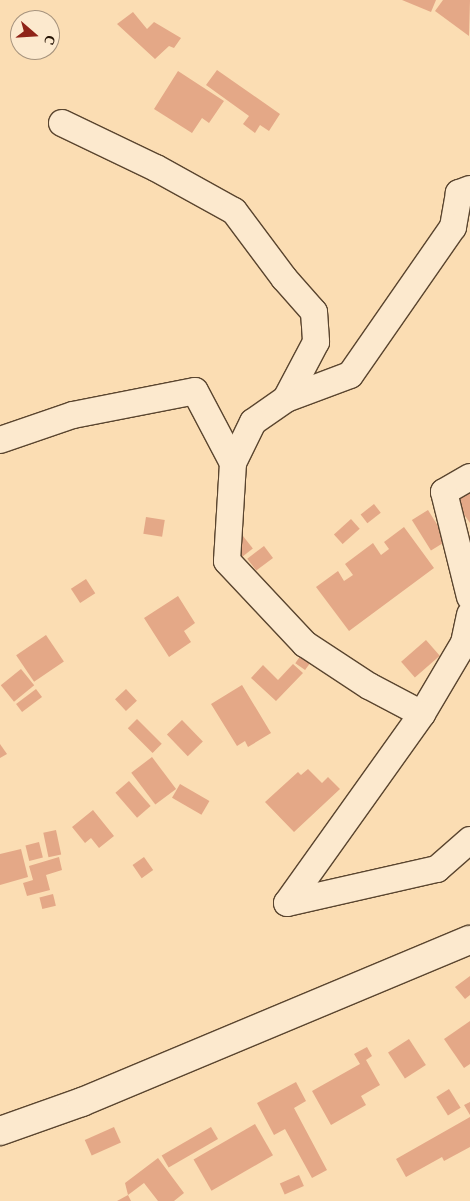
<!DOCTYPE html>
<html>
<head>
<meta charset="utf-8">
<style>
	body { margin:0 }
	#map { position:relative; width:470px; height:1201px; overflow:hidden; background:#fbddb3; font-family:Vollkorn,serif }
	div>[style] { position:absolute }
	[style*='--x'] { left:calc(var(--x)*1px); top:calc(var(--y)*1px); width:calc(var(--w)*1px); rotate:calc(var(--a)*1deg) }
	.building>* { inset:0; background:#e4a887; transform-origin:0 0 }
	.roads { filter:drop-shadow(1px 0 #5a452f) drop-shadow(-1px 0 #5a452f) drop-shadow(0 1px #5a452f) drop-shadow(0 -1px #5a452f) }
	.minor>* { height:26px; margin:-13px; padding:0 13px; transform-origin:13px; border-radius:13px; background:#fce9ce }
	.tertiary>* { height:28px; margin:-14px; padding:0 14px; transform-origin:14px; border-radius:14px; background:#fce9ce }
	span { translate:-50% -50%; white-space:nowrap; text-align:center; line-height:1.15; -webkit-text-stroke:4.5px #fce9ce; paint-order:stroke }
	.north { position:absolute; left:10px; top:10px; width:50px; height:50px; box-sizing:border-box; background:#fce9ce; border:1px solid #a6937d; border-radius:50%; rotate:109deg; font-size:14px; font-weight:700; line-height:20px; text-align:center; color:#241203 }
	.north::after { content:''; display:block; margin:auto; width:18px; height:22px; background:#8f2418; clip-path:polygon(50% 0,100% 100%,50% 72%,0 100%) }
</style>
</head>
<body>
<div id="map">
	<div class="building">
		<i style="clip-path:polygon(402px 0,436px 0,431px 12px)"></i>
		<i style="clip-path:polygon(443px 0,470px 0,469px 36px,435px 11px)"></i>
		<i style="clip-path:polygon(133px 12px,147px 29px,154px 22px,181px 38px,174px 48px,169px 46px,155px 59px,117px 24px)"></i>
		<i style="clip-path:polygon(217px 70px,280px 114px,269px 131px,260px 125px,255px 133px,243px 124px,249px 116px,206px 85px)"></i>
		<i style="clip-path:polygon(178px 71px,224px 101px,209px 123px,202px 118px,192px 133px,154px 109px)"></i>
		<i style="clip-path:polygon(470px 488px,470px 523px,454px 500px)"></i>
		<i style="left:374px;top:504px;width:11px;height:17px;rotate:52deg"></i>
		<i style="left:428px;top:510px;width:36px;height:19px;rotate:58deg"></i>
		<i style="left:146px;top:517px;width:19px;height:17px;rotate:9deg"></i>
		<i style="left:351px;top:519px;width:13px;height:23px;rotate:48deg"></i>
		<i style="clip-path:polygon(404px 527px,434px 568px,349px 631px,316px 587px,338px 571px,344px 581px,353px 575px,345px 564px,373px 543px,381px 555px,389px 549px,384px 542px)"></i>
		<i style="left:243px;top:536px;width:16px;height:13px;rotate:52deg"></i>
		<i style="left:264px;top:546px;width:15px;height:21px;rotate:53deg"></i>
		<i style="left:86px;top:579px;width:17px;height:18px;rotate:57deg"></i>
		<i style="clip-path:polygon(178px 596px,195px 623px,184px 631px,191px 642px,169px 657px,144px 618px)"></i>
		<i style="left:46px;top:635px;width:32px;height:36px;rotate:56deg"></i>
		<i style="left:426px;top:640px;width:21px;height:33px;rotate:49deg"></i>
		<i style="left:301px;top:655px;width:12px;height:10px;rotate:35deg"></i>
		<i style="clip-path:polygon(293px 664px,303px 673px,276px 701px,251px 678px,263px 665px,278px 680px)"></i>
		<i style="left:21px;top:669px;width:21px;height:26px;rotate:51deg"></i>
		<i style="clip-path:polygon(242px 685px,271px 733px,248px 747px,245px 741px,237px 746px,211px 704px)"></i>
		<i style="left:36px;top:689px;width:10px;height:25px;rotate:53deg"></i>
		<i style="left:126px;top:689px;width:16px;height:15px;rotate:47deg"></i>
		<i style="left:137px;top:719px;width:35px;height:13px;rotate:45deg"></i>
		<i style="left:182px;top:720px;width:30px;height:21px;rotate:46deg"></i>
		<i style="clip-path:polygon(0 744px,7px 754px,0 758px)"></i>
		<i style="left:152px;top:757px;width:40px;height:26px;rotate:53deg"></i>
		<i style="clip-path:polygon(308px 769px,322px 783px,328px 777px,340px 789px,294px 832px,265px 802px,298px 772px,301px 775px)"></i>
		<i style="left:129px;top:781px;width:33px;height:18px;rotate:49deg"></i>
		<i style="left:180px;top:784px;width:34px;height:16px;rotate:30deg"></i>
		<i style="clip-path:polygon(93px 810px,114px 836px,99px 848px,91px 838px,85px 843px,72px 827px)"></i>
		<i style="left:56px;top:830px;width:25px;height:13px;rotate:78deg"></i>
		<i style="left:39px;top:842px;width:16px;height:14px;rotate:76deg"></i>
		<i style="clip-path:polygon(21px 849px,28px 877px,0 885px,0 854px)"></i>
		<i style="clip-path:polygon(59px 857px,62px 870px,46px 875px,50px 890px,27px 896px,23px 883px,33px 880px,29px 866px)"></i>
		<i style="left:144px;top:857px;width:16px;height:14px;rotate:55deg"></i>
		<i style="left:53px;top:894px;width:12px;height:14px;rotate:76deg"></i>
		<i style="clip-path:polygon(470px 976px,470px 995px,465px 999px,455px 987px)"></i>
		<i style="clip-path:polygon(470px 1021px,470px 1064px,464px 1068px,444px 1039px)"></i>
		<i style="left:409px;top:1039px;width:31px;height:25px;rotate:57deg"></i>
		<i style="clip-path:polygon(367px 1047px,372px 1056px,366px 1060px,380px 1085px,361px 1096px,366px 1105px,331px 1125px,312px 1091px,360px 1064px,354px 1054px)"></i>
		<i style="clip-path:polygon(296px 1082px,306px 1101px,294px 1108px,327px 1170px,312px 1178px,285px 1129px,274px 1135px,257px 1103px)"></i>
		<i style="left:449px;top:1089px;width:22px;height:15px;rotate:58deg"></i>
		<i style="clip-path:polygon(470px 1102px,470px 1115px,464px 1105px)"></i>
		<i style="clip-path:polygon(470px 1117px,470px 1147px,444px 1161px,442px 1157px,406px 1177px,396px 1159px)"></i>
		<i style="left:255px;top:1124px;width:36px;height:71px;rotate:60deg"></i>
		<i style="left:114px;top:1127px;width:17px;height:32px;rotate:66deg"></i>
		<i style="left:211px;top:1127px;width:14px;height:57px;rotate:60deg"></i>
		<i style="clip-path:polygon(158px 1158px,184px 1193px,174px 1201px,158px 1201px,144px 1183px,128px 1195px,125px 1183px)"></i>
		<i style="left:299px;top:1175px;width:12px;height:21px;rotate:66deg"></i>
		<i style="clip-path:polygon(128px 1195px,131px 1201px,117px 1201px)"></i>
	</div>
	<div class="roads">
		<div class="minor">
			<i style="--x:62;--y:123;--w:104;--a:25.6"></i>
			<i style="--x:156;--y:168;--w:89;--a:28.9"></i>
			<i style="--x:234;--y:211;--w:84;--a:53.3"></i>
			<i style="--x:284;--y:278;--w:45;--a:48.6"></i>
			<i style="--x:314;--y:312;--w:30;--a:86"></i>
			<i style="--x:316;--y:342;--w:64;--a:117.8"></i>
			<i style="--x:470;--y:189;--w:12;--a:160"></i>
			<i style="--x:459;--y:193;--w:35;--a:100"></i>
			<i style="--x:453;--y:227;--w:180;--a:124.8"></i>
			<i style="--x:350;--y:375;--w:68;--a:159.4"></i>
			<i style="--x:286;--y:399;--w:40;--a:145.1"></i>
			<i style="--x:253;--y:422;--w:46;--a:116"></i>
			<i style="--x:233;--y:463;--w:98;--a:93.5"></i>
			<i style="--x:227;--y:561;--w:114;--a:46.8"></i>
			<i style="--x:305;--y:644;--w:77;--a:33.3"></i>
			<i style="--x:369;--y:686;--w:60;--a:27.8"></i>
			<i style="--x:422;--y:714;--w:82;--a:-59.4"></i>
			<i style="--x:464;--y:643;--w:29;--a:-78"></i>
			<i style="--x:0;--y:440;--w:77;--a:-18.9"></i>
			<i style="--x:73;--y:415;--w:124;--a:-11.1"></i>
			<i style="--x:195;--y:391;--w:81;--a:62.2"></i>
			<i style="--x:470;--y:477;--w:30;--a:150"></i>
			<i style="--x:444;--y:492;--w:108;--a:76.1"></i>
			<i style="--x:422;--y:714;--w:232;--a:125.5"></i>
			<i style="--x:287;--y:903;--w:154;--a:-12.8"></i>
			<i style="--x:437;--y:869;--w:44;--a:-41.3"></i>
		</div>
		<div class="tertiary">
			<i style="--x:0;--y:1131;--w:87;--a:-19.5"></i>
			<i style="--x:82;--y:1102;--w:420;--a:-22.7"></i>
		</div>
	</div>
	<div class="north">С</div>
</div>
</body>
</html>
